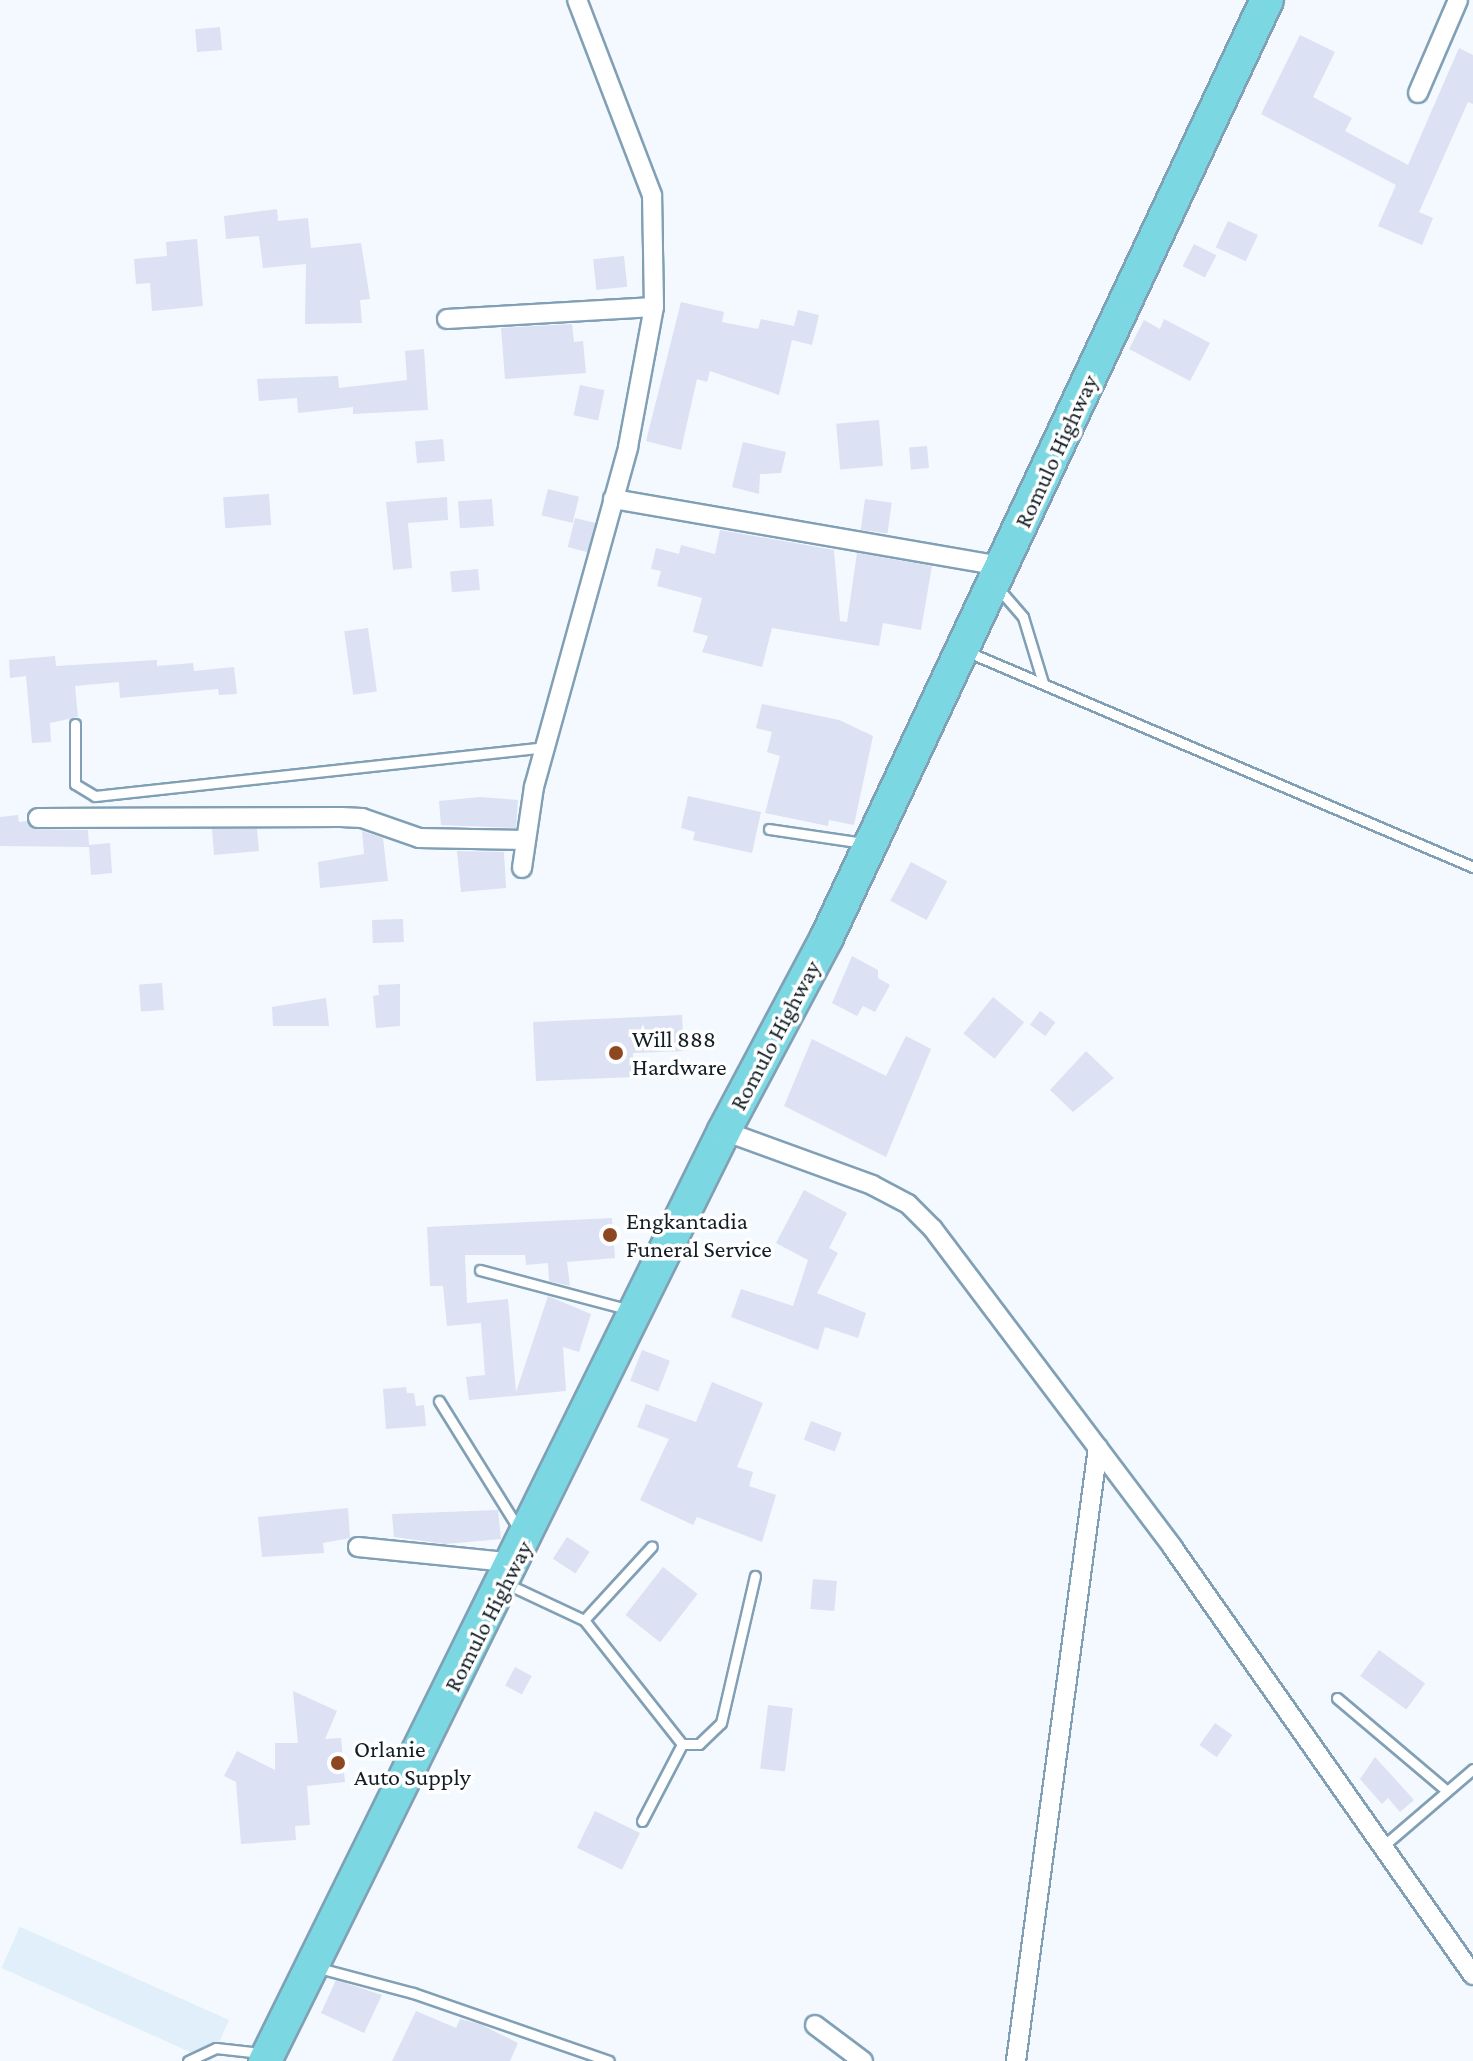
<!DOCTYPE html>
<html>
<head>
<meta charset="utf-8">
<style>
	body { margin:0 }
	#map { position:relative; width:1473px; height:2061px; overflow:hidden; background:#f3f9fe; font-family:"Crimson Pro",serif }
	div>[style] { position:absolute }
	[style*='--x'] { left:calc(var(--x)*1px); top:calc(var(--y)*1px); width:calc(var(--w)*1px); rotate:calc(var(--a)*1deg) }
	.built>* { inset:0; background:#e0effa; transform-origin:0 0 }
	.building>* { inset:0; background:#dce1f3; transform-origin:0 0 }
	.roads { filter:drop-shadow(2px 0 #81a0b5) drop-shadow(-2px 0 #81a0b5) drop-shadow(0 2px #81a0b5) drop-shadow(0 -2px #81a0b5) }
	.service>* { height:9px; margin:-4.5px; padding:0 4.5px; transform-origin:4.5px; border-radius:4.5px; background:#fff }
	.minor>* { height:18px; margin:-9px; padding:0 9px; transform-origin:9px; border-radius:9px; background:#fff }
	.trunk>* { height:32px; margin:-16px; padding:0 16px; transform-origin:16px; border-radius:16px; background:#7bd8e2 }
	.dots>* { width:22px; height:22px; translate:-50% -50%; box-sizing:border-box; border:4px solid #fff; border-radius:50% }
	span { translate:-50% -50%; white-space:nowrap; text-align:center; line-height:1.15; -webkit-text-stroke:7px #fff; paint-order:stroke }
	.street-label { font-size:24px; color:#121e26 }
	.poi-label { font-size:24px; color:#121e26 }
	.left { translate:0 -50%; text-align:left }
</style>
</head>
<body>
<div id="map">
	<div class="built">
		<i style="left:229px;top:2020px;width:45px;height:229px;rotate:114deg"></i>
	</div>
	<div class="building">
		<i style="left:220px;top:27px;width:23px;height:25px;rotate:85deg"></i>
		<i style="clip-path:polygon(1300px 35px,1335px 52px,1313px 97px,1352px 118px,1345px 131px,1408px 165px,1459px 48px,1473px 55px,1473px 104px,1468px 102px,1419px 212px,1433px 218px,1422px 245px,1378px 226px,1396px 185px,1261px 114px)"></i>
		<i style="clip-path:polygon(277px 209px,278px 221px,308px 218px,311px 248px,361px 243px,370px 299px,360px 300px,362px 323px,305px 324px,306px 264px,263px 268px,259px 236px,226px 239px,224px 216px)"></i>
		<i style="left:1228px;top:221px;width:33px;height:29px;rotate:25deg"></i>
		<i style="clip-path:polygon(197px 239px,203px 306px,152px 311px,150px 283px,136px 284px,134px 259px,167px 256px,166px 242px)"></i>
		<i style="left:1194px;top:244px;width:25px;height:25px;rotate:27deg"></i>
		<i style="left:624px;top:256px;width:31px;height:31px;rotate:84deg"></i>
		<i style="clip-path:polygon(681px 302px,724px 312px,722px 322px,758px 329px,761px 319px,794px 326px,798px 310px,819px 315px,812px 345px,792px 340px,779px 395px,710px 371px,707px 382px,697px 379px,681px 450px,646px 441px)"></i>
		<i style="clip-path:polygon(1164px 319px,1210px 343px,1190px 381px,1129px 349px,1144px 320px,1160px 329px)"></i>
		<i style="clip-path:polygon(572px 324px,574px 342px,583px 341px,586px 373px,505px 379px,501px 328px)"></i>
		<i style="clip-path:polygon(424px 349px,428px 410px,353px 414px,353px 407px,298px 413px,297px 398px,259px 401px,257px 379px,338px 376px,339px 388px,407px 380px,405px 351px)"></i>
		<i style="left:580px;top:385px;width:25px;height:31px;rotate:12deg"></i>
		<i style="left:879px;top:420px;width:46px;height:43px;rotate:85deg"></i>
		<i style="left:443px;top:439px;width:22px;height:28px;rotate:85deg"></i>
		<i style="clip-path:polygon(743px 442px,786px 452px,781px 473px,760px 474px,759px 494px,732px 487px)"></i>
		<i style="left:927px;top:446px;width:22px;height:18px;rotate:85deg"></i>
		<i style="left:548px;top:489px;width:32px;height:27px;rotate:14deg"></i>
		<i style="left:269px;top:494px;width:31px;height:46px;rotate:86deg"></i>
		<i style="clip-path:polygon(447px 497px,448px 520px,408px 523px,412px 568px,393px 570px,386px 502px)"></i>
		<i style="left:492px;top:499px;width:27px;height:34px;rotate:86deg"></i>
		<i style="left:865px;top:499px;width:27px;height:31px;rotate:8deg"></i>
		<i style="left:575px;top:518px;width:21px;height:30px;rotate:14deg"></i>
		<i style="clip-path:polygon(720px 530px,834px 550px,840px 621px,847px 622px,857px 553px,932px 566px,921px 630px,883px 623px,879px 646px,772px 628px,762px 667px,702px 652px,708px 636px,693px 632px,702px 598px,657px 586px,661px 571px,651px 569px,656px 548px,679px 554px,681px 545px,715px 554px)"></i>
		<i style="left:478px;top:569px;width:21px;height:28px;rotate:85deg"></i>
		<i style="left:368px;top:628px;width:64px;height:24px;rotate:82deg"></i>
		<i style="clip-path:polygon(55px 656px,56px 666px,157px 660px,157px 666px,193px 663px,194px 671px,234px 667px,237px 694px,219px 695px,218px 689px,120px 698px,119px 682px,75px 686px,78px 717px,50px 723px,51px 742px,32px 743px,26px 676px,10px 678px,9px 660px)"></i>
		<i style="clip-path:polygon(762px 704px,839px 720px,873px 736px,854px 825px,829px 820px,828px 826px,765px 813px,780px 756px,767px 752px,772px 732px,756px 728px)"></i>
		<i style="clip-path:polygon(688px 796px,761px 812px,752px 853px,693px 840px,695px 832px,681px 828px)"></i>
		<i style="clip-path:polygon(480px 797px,518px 800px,516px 828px,441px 825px,439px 801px)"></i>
		<i style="clip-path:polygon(18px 815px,19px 822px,27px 821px,33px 829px,88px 830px,89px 845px,110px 843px,112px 873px,91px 875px,89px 847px,0 846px,0 817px)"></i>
		<i style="clip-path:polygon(212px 829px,257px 829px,259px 851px,214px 855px)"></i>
		<i style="clip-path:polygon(362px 831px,383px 838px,388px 881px,320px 888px,318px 862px,364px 854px)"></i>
		<i style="clip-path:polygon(457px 851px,504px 852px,506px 888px,461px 892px)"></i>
		<i style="left:911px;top:862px;width:41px;height:44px;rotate:28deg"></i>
		<i style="left:403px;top:919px;width:23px;height:31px;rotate:88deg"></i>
		<i style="clip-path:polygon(852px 956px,878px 970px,878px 978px,890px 985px,875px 1012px,863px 1006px,857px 1016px,832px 1003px)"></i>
		<i style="left:162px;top:983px;width:27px;height:23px;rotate:86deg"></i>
		<i style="clip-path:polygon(400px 984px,400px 1026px,376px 1028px,373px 996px,379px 995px,378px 985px)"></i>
		<i style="left:993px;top:997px;width:40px;height:47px;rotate:39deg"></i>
		<i style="clip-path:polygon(326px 998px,329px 1026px,273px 1026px,272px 1007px)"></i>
		<i style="left:1040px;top:1011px;width:19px;height:17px;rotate:36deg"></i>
		<i style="clip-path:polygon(682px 1015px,684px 1051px,633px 1053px,634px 1077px,536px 1081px,533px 1022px)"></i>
		<i style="clip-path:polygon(906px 1036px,931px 1049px,886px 1157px,784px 1106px,812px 1039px,886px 1076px)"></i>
		<i style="clip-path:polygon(1086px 1051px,1114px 1078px,1073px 1112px,1050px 1090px)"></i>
		<i style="clip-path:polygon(804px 1190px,847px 1213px,829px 1248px,838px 1253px,817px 1293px,866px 1313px,858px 1338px,825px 1327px,818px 1350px,731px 1317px,741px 1289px,793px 1306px,808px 1260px,776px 1243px)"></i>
		<i style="clip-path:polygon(612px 1218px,615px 1258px,567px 1262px,570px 1286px,549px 1281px,548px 1263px,526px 1265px,525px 1255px,465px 1255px,467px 1303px,508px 1299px,516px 1392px,548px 1296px,591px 1314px,579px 1352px,563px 1347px,566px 1391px,469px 1400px,466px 1377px,485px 1375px,481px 1323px,447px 1326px,443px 1286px,430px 1286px,427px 1227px)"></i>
		<i style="left:642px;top:1350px;width:30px;height:33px;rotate:21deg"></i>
		<i style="clip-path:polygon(712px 1382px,763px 1403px,737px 1467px,753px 1472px,749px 1486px,776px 1495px,762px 1542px,697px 1517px,693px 1525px,640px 1500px,669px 1439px,637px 1427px,646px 1404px,696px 1422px)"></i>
		<i style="clip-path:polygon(406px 1387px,407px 1393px,414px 1393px,416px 1406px,424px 1405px,426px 1426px,386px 1429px,383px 1389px)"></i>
		<i style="left:811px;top:1421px;width:33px;height:20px;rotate:21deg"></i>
		<i style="clip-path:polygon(348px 1508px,350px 1538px,323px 1543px,324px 1553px,262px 1557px,258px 1517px)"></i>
		<i style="clip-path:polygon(498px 1510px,501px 1539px,445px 1544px,394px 1537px,392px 1514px)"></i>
		<i style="left:567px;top:1537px;width:27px;height:26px;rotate:33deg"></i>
		<i style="left:663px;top:1567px;width:44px;height:61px;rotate:38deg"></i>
		<i style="left:813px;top:1579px;width:24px;height:30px;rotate:5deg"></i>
		<i style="left:1379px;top:1650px;width:57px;height:32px;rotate:36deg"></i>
		<i style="left:515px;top:1667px;width:19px;height:21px;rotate:28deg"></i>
		<i style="clip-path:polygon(293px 1691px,337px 1711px,325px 1739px,341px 1738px,345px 1782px,307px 1786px,310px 1825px,295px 1826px,296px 1840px,241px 1844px,236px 1782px,224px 1776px,237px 1751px,275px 1770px,275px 1743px,298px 1743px)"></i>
		<i style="left:768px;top:1705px;width:25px;height:64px;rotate:7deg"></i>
		<i style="left:1215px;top:1723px;width:21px;height:27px;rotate:35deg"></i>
		<i style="clip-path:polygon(1375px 1757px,1414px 1800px,1400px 1812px,1388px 1798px,1382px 1804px,1360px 1779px)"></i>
		<i style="left:595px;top:1811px;width:50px;height:41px;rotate:26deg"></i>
		<i style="clip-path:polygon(336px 1980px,382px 1995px,364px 2033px,321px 2013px)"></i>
		<i style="clip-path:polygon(416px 2011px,456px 2028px,460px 2019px,480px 2024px,518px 2043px,510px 2061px,392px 2061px)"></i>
	</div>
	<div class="roads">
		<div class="service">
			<i style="--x:998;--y:588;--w:38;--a:49"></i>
			<i style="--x:1023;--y:617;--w:69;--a:73.1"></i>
			<i style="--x:968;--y:652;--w:549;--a:23.06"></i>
			<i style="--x:75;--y:724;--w:60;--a:90"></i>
			<i style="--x:75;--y:784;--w:23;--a:31"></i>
			<i style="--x:95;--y:796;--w:452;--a:-6.2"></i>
			<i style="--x:769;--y:829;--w:96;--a:8.4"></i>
			<i style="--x:480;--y:1270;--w:155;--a:14.9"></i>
			<i style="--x:439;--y:1401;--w:153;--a:58.1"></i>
			<i style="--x:505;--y:1583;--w:87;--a:25.1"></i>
			<i style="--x:584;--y:1620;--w:158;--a:51.7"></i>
			<i style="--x:682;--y:1744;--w:17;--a:0"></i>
			<i style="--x:699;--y:1744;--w:30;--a:-44"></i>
			<i style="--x:721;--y:1723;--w:151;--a:-77"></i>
			<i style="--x:584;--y:1620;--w:100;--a:-47.4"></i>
			<i style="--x:1337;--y:1698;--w:144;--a:40.2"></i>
			<i style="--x:642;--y:1821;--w:87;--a:-62.5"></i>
			<i style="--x:1382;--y:1847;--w:120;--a:-40.6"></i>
			<i style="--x:319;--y:1968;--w:97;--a:14.9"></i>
			<i style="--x:413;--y:1993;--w:207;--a:19.1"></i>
			<i style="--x:188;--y:2061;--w:31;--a:-25"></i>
			<i style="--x:216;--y:2048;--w:45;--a:6.3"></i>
		</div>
		<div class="minor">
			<i style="--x:1418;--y:93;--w:101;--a:-66.7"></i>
			<i style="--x:447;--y:319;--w:207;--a:-3.3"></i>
			<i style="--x:613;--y:499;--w:394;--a:9.8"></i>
			<i style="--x:38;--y:818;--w:303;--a:-0.2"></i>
			<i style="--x:341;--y:817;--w:21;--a:3"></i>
			<i style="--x:362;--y:818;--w:60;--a:19.3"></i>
			<i style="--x:419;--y:838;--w:106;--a:1.1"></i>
			<i style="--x:522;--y:868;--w:82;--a:-81.6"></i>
			<i style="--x:534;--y:787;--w:353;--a:-74.5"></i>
			<i style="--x:628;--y:447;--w:142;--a:-79.5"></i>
			<i style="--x:654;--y:307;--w:112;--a:-91"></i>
			<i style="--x:652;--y:195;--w:209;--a:-111"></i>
			<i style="--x:724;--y:1131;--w:158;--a:20"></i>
			<i style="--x:872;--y:1185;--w:41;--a:27.8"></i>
			<i style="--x:908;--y:1204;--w:35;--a:45"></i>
			<i style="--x:933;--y:1229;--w:399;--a:53"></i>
			<i style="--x:1173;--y:1548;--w:522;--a:54.91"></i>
			<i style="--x:358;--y:1547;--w:158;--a:5.8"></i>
			<i style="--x:815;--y:2025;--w:60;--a:36.9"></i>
			<i style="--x:1016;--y:2061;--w:619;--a:-82.39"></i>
		</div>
		<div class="trunk">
			<i style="--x:265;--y:2061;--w:1037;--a:-63.73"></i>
			<i style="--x:724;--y:1131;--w:220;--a:-62"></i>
			<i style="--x:827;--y:937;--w:1035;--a:-64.85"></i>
		</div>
	</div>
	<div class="dots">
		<i style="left:616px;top:1053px;background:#8e4821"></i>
		<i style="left:610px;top:1235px;background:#8e4821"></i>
		<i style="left:338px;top:1763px;background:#8e4821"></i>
	</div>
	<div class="street-label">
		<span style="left:1056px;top:451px;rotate:-65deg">Romulo Highway</span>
		<span style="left:775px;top:1035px;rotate:-62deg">Romulo Highway</span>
		<span style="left:488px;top:1616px;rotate:-63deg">Romulo Highway</span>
	</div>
	<div class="poi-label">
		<span class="left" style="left:632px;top:1053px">Will 888<br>Hardware</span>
		<span class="left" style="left:626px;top:1235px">Engkantadia<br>Funeral Service</span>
		<span class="left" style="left:354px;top:1763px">Orlanie<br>Auto Supply</span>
	</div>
</div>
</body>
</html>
